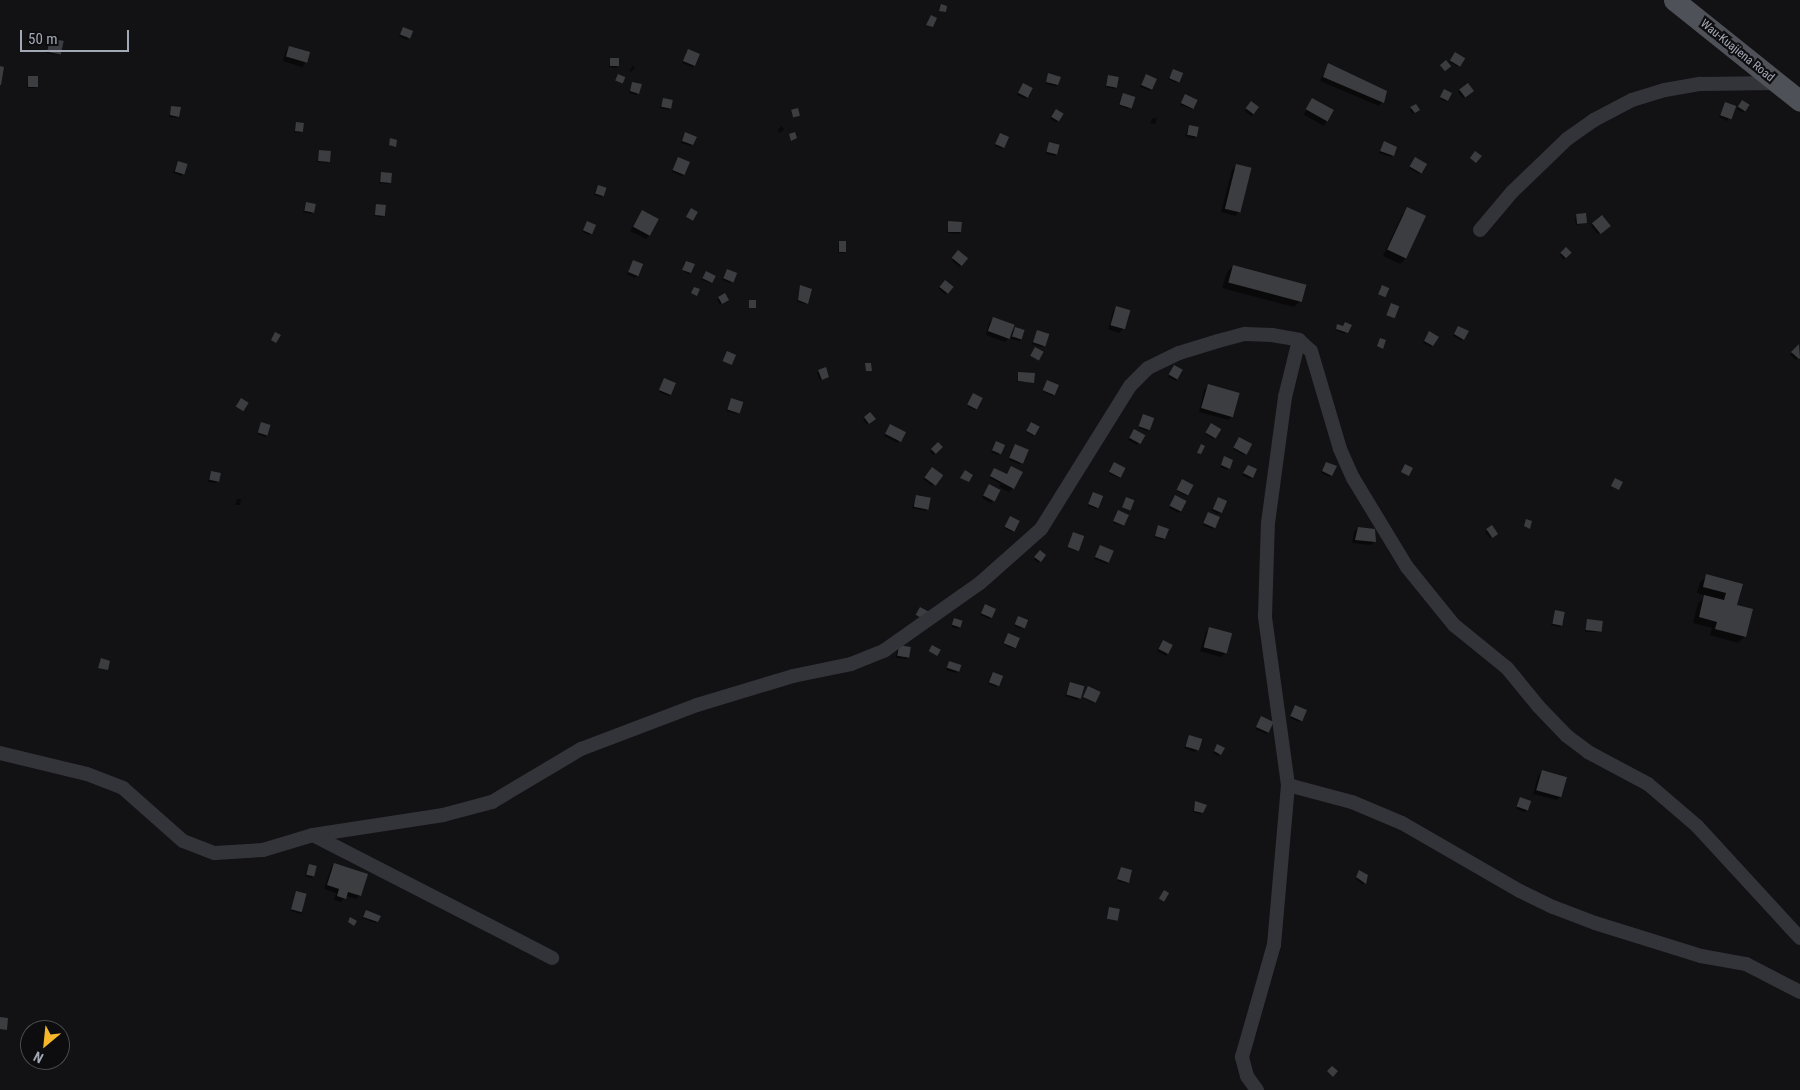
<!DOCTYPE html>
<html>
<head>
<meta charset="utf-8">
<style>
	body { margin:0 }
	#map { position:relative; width:1800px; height:1090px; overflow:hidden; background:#121214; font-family:"Roboto Condensed",sans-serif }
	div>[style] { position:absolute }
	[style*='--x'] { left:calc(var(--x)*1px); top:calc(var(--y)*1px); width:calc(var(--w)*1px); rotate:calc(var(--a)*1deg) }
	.shadow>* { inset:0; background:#0007; transform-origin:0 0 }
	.building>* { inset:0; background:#3c3d41; transform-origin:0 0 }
	.minor>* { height:14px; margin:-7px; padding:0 7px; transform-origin:7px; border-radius:7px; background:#333439 }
	.primary>* { height:21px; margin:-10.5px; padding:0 10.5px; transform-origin:10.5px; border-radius:10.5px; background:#4f5158 }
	span { translate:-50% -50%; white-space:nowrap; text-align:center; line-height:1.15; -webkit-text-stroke:4.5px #0d0d0f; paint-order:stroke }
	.street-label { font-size:12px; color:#a3a8b5 }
	.north { position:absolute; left:20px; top:1020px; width:50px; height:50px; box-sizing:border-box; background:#0d0d0f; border:1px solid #494b51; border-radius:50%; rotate:208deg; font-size:14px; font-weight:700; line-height:20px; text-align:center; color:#a3a8b5 }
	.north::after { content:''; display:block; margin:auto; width:18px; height:22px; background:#f5b729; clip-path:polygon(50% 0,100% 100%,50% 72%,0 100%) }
	.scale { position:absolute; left:20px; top:30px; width:109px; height:22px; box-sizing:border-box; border:2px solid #a3a8b5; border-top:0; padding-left:6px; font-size:15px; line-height:18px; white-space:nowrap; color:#a3a8b5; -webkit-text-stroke:4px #0d0d0f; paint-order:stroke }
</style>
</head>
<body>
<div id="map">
	<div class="shadow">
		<i style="clip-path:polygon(403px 28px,408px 38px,407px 40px,399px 36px)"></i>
		<i style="clip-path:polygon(50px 39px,59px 54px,58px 55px,46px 53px)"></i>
		<i style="clip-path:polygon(290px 47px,305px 63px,302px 67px,283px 61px,286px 51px)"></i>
		<i style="clip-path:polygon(687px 52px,694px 66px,692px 67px,682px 63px)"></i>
		<i style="clip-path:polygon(1453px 55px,1459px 65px,1458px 67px,1450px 62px)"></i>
		<i style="clip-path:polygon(611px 59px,618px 66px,616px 68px,609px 67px)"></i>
		<i style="clip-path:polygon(1328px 65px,1385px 91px,1382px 102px,1379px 106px,1320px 81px)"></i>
		<i style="clip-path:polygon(633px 66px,635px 68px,631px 72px,629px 71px)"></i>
		<i style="clip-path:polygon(1173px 71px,1178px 81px,1176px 83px,1168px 79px)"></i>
		<i style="left:1048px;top:75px;width:11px;height:9px;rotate:15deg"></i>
		<i style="clip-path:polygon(1146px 75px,1151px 89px,1150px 91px,1140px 87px)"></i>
		<i style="clip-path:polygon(1108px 76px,1115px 87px,1114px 89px,1105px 87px)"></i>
		<i style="clip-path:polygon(28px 78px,36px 86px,35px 88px,27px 88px)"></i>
		<i style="clip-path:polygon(632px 83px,638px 93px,637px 95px,629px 93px)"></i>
		<i style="clip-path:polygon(1468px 84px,1471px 92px,1463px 98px,1458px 92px)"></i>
		<i style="clip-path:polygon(1022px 86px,1027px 98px,1026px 99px,1017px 95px)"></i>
		<i style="clip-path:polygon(1444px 91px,1448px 100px,1447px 102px,1440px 99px)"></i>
		<i style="clip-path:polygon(1123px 94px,1129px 107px,1128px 109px,1118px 105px)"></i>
		<i style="clip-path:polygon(1185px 96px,1193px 108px,1191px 109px,1180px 105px)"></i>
		<i style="clip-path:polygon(664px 99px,670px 109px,669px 110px,660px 108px)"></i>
		<i style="left:1312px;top:100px;width:23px;height:17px;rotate:29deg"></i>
		<i style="left:1251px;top:102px;width:9px;height:11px;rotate:36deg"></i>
		<i style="clip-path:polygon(1725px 103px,1735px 106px,1727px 121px,1719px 117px)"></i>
		<i style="clip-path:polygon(1740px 103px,1745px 111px,1744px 113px,1737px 109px)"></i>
		<i style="clip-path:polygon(171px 108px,178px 116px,177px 118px,169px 117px)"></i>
		<i style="clip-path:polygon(1411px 108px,1417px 111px,1413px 114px,1410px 110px)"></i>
		<i style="clip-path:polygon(1054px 112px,1058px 121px,1056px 122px,1050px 119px)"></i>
		<i style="clip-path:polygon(1153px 118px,1157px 119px,1155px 124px,1150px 123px)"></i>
		<i style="clip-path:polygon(296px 124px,302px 131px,300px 133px,294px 132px)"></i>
		<i style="clip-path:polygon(782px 126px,784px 130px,779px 133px,778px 129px)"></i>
		<i style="clip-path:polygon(1189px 126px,1195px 137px,1193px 139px,1185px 136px)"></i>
		<i style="clip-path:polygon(684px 135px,695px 137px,691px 146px,681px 143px)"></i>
		<i style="clip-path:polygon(999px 136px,1008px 138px,1002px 149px,995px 146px)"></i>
		<i style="clip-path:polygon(1384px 143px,1396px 147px,1391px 157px,1379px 153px)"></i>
		<i style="clip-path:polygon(1049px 144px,1056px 155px,1055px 156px,1046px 154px)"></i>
		<i style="clip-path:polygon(320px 152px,328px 161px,327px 163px,317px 162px)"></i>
		<i style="clip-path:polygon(677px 160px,684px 174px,682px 176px,672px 172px)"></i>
		<i style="clip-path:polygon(1414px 160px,1420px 172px,1419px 174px,1409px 168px)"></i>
		<i style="clip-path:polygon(177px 164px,183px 174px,181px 176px,173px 173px)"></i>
		<i style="clip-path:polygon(1236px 166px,1239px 212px,1235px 216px,1221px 212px,1232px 170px)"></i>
		<i style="clip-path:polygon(381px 174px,390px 182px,388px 184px,379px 183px)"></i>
		<i style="clip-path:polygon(598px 186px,603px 195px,601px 197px,594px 195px)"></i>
		<i style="clip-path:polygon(306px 203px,312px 212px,311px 214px,303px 212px)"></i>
		<i style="clip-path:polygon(377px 205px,383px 216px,382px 217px,374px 216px)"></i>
		<i style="clip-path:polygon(1408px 209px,1425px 216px,1406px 258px,1400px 264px,1383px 256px,1402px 215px)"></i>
		<i style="clip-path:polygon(642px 212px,650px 235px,646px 239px,630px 231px)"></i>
		<i style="clip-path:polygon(1585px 215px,1586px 222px,1576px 225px,1575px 218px)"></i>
		<i style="left:1602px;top:217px;width:11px;height:14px;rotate:52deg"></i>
		<i style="clip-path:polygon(587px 222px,591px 233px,590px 235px,582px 232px)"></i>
		<i style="clip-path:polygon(949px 222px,960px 232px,959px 234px,947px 233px)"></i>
		<i style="clip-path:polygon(839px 242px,845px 251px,844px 253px,838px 253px)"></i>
		<i style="left:1566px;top:249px;width:6px;height:9px;rotate:45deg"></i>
		<i style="clip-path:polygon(957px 253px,961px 265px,959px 267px,952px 261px)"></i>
		<i style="clip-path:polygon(633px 261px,637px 276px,635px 278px,627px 274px)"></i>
		<i style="clip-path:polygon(686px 262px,690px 273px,689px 274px,682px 271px)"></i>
		<i style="clip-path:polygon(1233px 266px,1300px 301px,1294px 307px,1222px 288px,1227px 272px)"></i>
		<i style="clip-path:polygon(726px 272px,735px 274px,730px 283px,722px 280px)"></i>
		<i style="clip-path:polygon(705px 274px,712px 282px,710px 283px,702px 280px)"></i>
		<i style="left:945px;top:281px;width:9px;height:10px;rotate:41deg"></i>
		<i style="clip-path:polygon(800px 287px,807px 303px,806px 304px,797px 302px)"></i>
		<i style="clip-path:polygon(725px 294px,726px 301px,720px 305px,717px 299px)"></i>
		<i style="clip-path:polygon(1117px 307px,1129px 311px,1123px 329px,1119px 333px,1108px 329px,1113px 311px)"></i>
		<i style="clip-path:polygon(993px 319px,1011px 333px,1015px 329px,1024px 331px,1021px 340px,1020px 341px,1011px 339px,1013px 334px,1005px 342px,986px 335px,989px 323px)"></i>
		<i style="clip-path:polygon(1345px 323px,1345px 334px,1335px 330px,1338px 325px,1342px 327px)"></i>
		<i style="clip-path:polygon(1457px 329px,1463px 339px,1462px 341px,1453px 336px)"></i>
		<i style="clip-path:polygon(1037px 332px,1044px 345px,1042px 347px,1032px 344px)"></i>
		<i style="clip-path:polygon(1428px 334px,1432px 346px,1431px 347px,1423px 343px)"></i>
		<i style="clip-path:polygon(1799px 346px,1800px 356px,1796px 360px,1790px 355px)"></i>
		<i style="clip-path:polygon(1173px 369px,1177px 379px,1176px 381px,1168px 377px)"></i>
		<i style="clip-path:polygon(819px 371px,826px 378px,820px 380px,817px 373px)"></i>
		<i style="clip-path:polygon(1019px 373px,1033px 382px,1017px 382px)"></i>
		<i style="clip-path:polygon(664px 379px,671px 394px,669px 396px,659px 392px)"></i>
		<i style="clip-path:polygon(1046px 383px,1055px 394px,1053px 396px,1043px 392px)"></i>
		<i style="clip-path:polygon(1208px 386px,1232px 416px,1229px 420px,1199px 412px,1204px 390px)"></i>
		<i style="clip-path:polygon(973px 394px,977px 409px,975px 410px,967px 406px)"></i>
		<i style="clip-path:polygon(731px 399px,741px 403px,737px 414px,726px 411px)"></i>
		<i style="clip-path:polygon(870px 414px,872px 421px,867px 425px,863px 419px)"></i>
		<i style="clip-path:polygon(1142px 417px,1150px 429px,1148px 431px,1139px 428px)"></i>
		<i style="clip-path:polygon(261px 424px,267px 435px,265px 437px,257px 434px)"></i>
		<i style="clip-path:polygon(1029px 425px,1034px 435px,1033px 436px,1026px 432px)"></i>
		<i style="clip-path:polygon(1209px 426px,1215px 437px,1214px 439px,1205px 434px)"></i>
		<i style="clip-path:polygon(889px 427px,905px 433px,898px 443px,884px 436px)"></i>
		<i style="clip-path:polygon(1133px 432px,1143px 435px,1137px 445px,1128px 440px)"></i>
		<i style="clip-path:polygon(1238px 440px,1245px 453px,1244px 455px,1233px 449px)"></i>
		<i style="clip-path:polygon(938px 444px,941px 447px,934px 455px,930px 452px)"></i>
		<i style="clip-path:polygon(995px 444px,999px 453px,998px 455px,991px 452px)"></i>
		<i style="clip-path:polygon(1014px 447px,1022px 463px,1020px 464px,1009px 460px)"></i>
		<i style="clip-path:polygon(1224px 458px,1232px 460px,1227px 470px,1220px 467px)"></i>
		<i style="clip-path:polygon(1326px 463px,1331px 475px,1330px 477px,1321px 473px)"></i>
		<i style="clip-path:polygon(1113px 465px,1120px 477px,1119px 478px,1109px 474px)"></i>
		<i style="left:932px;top:468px;width:11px;height:14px;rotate:38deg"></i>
		<i style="clip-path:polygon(1011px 468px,1013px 488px,1009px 492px,999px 487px,1001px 484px,990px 478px,993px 471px,1005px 475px)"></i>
		<i style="clip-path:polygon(1246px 468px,1256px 470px,1250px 479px,1242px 475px)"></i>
		<i style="clip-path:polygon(211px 472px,220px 474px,216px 483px,208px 482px)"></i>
		<i style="clip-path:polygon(1181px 482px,1188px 494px,1186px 496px,1177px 491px)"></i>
		<i style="clip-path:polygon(988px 487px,993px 501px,991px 503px,982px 498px)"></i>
		<i style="clip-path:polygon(1093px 494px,1098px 507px,1096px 509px,1088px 506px)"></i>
		<i style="clip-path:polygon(916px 496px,930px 499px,926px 511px,912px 508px)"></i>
		<i style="clip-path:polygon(237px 499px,241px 499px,240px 505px,235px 505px)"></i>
		<i style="clip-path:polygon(1174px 499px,1181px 511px,1179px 513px,1169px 508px)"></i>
		<i style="clip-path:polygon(1217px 500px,1220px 512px,1218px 514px,1211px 510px)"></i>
		<i style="clip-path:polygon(1118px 512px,1124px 525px,1123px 526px,1113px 523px)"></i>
		<i style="clip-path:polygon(1207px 515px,1214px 527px,1213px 529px,1203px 525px)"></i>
		<i style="clip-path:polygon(1010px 517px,1019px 522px,1012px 532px,1004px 528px)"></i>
		<i style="clip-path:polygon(1159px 526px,1164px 539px,1162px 540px,1154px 537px)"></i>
		<i style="clip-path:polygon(1492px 527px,1495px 535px,1490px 538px,1485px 532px)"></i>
		<i style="clip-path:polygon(1358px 528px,1375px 541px,1371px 545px,1352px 543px,1354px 532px)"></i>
		<i style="clip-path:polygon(1072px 535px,1077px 550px,1076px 551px,1067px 548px)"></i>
		<i style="clip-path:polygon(1100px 546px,1108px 563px,1107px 564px,1094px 559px)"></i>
		<i style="clip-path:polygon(1040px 552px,1045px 555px,1038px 563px,1034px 559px)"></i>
		<i style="clip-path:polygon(1707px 576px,1741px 585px,1735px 606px,1744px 637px,1738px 643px,1710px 635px,1712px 628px,1693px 623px,1698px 603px,1706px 596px,1697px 593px,1700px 582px)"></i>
		<i style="clip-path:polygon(984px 607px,994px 610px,989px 619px,980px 615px)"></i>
		<i style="clip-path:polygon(1556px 611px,1561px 626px,1559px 627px,1551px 625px)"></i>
		<i style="clip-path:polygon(1018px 617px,1027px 620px,1022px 629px,1014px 626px)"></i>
		<i style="clip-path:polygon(955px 620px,959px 627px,958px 629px,951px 627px)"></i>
		<i style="clip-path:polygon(1588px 620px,1600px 632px,1585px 632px)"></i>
		<i style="clip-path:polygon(1210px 628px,1225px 653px,1221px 657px,1200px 651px,1206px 632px)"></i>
		<i style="clip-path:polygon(1008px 634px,1015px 647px,1014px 649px,1003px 644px)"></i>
		<i style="clip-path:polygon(1162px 643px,1167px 654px,1166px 656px,1157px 651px)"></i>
		<i style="clip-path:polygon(897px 648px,909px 658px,907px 659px,896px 658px)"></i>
		<i style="clip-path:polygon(950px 663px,957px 671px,956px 673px,946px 670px)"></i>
		<i style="clip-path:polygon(992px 675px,1002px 677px,996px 687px,988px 684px)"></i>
		<i style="clip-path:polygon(1070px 683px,1079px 698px,1077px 700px,1065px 696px)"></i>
		<i style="clip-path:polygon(1087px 689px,1096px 701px,1094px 703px,1083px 698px)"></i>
		<i style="clip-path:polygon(1294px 708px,1301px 720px,1299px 722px,1290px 718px)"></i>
		<i style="clip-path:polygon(1261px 718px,1268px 732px,1267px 734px,1255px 729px)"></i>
		<i style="clip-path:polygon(1190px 736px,1196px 750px,1195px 752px,1184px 748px)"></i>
		<i style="clip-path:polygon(1216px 747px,1220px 754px,1218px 756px,1213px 753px)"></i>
		<i style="clip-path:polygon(1542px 772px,1561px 796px,1557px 800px,1533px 794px,1538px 776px)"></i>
		<i style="clip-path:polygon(1520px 798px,1527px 810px,1525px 812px,1516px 809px)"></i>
		<i style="clip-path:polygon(1195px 802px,1202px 813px,1200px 814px,1193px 812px)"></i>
		<i style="clip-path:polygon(334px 864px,360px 895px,356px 899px,346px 896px,341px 902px,334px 900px,336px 893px,324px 889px,331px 868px)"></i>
		<i style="clip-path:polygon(309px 865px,313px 876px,312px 878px,305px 876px)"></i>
		<i style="clip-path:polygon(1121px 868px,1128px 882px,1126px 883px,1117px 881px)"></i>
		<i style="clip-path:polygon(1359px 872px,1367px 876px,1363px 885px,1356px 879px)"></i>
		<i style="clip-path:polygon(297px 892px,302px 912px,300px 914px,291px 911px)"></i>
		<i style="clip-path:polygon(366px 912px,377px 921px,376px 923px,362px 918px)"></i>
	</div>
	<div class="building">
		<i style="clip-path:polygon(941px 4px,947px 6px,946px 12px,939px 11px)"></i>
		<i style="clip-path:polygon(931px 15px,937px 18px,933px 27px,926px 25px)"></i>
		<i style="left:403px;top:27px;width:11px;height:8px;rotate:22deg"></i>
		<i style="left:50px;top:38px;width:14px;height:14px;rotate:12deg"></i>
		<i style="left:289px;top:46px;width:22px;height:11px;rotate:16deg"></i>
		<i style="left:688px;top:49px;width:13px;height:13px;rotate:23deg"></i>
		<i style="left:1455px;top:52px;width:12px;height:10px;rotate:31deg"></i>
		<i style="left:610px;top:58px;width:9px;height:8px"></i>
		<i style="left:1446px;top:60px;width:8px;height:8px;rotate:50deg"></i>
		<i style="clip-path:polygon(1328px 63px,1387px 91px,1384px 103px,1323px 77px)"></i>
		<i style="clip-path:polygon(0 66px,4px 67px,1px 85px,0 85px)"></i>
		<i style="left:1173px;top:69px;width:11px;height:10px;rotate:22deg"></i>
		<i style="clip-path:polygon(1048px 73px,1061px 77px,1058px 85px,1046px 82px)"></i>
		<i style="left:618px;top:74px;width:8px;height:7px;rotate:23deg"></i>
		<i style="left:1146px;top:74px;width:12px;height:12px;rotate:24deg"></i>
		<i style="left:1108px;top:75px;width:11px;height:11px;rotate:10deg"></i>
		<i style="left:28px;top:76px;width:10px;height:11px"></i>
		<i style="clip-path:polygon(632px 82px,642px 84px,639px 94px,630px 91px)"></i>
		<i style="left:1023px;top:83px;width:11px;height:11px;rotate:27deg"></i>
		<i style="left:1468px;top:83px;width:10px;height:11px;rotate:53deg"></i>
		<i style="left:1444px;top:89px;width:9px;height:9px;rotate:27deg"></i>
		<i style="left:1123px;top:93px;width:13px;height:12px;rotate:18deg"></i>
		<i style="left:1185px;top:94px;width:14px;height:10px;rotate:25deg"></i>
		<i style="left:663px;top:98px;width:10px;height:9px;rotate:11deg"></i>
		<i style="left:1312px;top:98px;width:25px;height:13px;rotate:29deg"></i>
		<i style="left:1742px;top:100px;width:9px;height:8px;rotate:32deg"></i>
		<i style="left:1251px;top:101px;width:10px;height:9px;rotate:37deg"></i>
		<i style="left:1725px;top:102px;width:12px;height:14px;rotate:20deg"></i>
		<i style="clip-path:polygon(1416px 104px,1420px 110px,1415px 113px,1410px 107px)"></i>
		<i style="clip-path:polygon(171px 106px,181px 107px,179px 117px,170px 115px)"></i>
		<i style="left:798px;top:108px;width:8px;height:7px;rotate:76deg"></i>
		<i style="left:1056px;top:109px;width:9px;height:9px;rotate:32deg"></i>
		<i style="left:296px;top:122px;width:8px;height:9px;rotate:7deg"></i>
		<i style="left:1189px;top:125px;width:10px;height:10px;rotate:11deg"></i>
		<i style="clip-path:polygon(685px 132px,697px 137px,693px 145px,682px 141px)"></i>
		<i style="clip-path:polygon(795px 132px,797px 138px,791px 141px,789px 134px)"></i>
		<i style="left:1000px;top:133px;width:10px;height:12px;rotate:24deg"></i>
		<i style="clip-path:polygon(390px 138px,397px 140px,396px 147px,389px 145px)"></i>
		<i style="clip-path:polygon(1384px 141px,1397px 147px,1394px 156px,1380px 151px)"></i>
		<i style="left:1049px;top:142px;width:11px;height:10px;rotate:15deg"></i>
		<i style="left:319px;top:150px;width:12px;height:11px;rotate:5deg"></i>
		<i style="clip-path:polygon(1475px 151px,1482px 156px,1476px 163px,1470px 158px)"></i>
		<i style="left:678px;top:157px;width:13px;height:14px;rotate:23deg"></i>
		<i style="left:1415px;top:157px;width:14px;height:11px;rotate:30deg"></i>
		<i style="left:178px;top:161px;width:10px;height:11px;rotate:17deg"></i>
		<i style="left:1236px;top:164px;width:16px;height:46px;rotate:14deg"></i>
		<i style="left:381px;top:172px;width:11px;height:10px;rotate:5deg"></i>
		<i style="left:598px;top:185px;width:9px;height:9px;rotate:18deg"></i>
		<i style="left:306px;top:202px;width:10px;height:9px;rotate:11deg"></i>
		<i style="left:376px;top:204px;width:10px;height:11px;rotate:6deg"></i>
		<i style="left:1407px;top:207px;width:21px;height:47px;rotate:25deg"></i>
		<i style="left:691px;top:208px;width:8px;height:10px;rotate:30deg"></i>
		<i style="left:642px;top:210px;width:19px;height:19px;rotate:28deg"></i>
		<i style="left:1586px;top:213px;width:10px;height:10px;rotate:84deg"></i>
		<i style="left:1602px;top:215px;width:14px;height:13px;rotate:51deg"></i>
		<i style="left:587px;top:221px;width:10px;height:10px;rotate:24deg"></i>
		<i style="clip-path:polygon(948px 221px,962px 222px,961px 232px,948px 232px)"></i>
		<i style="left:839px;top:241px;width:7px;height:11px"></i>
		<i style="left:1566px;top:247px;width:8px;height:8px;rotate:45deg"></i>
		<i style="left:958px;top:250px;width:13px;height:10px;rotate:39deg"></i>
		<i style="left:633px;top:260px;width:11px;height:13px;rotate:22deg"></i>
		<i style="clip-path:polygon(686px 261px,695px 264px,691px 273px,682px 270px)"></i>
		<i style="left:1233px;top:265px;width:76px;height:18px;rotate:15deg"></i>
		<i style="left:727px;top:269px;width:11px;height:10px;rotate:22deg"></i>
		<i style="left:706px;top:271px;width:11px;height:8px;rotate:27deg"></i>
		<i style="left:945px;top:280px;width:11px;height:9px;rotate:38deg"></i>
		<i style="clip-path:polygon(800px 285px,812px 289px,808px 304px,798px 300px)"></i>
		<i style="left:1382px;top:285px;width:8px;height:10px;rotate:23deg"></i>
		<i style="clip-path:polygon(694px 287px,700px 289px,697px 296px,691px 293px)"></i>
		<i style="left:725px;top:293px;width:8px;height:8px;rotate:60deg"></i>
		<i style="left:749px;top:300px;width:7px;height:8px"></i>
		<i style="left:1391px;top:303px;width:9px;height:13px;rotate:21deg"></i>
		<i style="left:1116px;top:306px;width:15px;height:20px;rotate:16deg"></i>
		<i style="left:993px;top:317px;width:23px;height:15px;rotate:20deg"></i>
		<i style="clip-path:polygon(1345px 322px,1352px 325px,1348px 333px,1336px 329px,1337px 324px,1343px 326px)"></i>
		<i style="clip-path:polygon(1458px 326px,1469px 331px,1464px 340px,1454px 334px)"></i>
		<i style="left:1015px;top:327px;width:10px;height:10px;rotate:17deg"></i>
		<i style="left:1037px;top:330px;width:13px;height:13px;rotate:18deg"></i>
		<i style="clip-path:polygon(1429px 331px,1439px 337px,1433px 346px,1424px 341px)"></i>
		<i style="clip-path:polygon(275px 332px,281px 335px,276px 343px,271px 340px)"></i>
		<i style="clip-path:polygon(1380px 338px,1386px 340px,1383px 349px,1377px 346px)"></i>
		<i style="clip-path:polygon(1799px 344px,1800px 358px,1799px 359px,1791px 352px)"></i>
		<i style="left:1035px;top:347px;width:10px;height:10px;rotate:29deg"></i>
		<i style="left:727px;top:351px;width:10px;height:11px;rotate:24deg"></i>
		<i style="clip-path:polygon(865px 363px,871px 363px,872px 371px,866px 371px)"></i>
		<i style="left:1174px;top:365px;width:10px;height:11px;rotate:29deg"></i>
		<i style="clip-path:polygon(826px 367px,829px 377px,822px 380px,818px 370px)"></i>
		<i style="clip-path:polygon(1018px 372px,1035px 373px,1034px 383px,1018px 381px)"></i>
		<i style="left:664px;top:378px;width:13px;height:13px;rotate:23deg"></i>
		<i style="left:1047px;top:380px;width:13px;height:11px;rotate:23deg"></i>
		<i style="left:1208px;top:384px;width:33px;height:25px;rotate:16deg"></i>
		<i style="left:973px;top:393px;width:11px;height:13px;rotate:27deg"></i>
		<i style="left:241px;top:398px;width:9px;height:10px;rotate:32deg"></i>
		<i style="left:731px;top:398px;width:13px;height:12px;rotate:18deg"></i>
		<i style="clip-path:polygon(870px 412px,876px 419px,869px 424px,864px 417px)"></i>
		<i style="left:1143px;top:414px;width:12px;height:13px;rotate:20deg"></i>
		<i style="left:261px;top:422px;width:10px;height:11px;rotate:17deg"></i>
		<i style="left:1031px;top:422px;width:10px;height:10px;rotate:29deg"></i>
		<i style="left:1211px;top:423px;width:12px;height:11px;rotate:31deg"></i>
		<i style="left:890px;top:424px;width:18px;height:11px;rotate:27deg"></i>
		<i style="left:1134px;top:429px;width:13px;height:10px;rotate:29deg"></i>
		<i style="left:1239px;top:437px;width:15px;height:12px;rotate:28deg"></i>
		<i style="left:996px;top:441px;width:10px;height:10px;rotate:24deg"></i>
		<i style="left:938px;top:442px;width:7px;height:10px;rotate:45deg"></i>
		<i style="left:1015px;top:444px;width:15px;height:15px;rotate:23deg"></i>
		<i style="clip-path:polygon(1201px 444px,1205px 446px,1201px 454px,1197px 453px)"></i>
		<i style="clip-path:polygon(1224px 456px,1233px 460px,1230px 469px,1221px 465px)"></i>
		<i style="left:1114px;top:462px;width:13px;height:11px;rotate:27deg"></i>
		<i style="clip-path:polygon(1326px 462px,1337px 466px,1332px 476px,1322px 471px)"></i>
		<i style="left:1405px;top:464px;width:9px;height:9px;rotate:27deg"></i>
		<i style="clip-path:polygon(1248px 465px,1257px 469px,1253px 478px,1243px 473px)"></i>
		<i style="clip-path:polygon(1011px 466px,1023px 472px,1014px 489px,990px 476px,994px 468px,1007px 474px)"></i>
		<i style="left:932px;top:467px;width:14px;height:13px;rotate:36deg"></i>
		<i style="clip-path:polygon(965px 470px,973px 475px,969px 482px,960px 478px)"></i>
		<i style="left:211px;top:471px;width:10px;height:9px;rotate:11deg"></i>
		<i style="left:1615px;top:478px;width:9px;height:9px;rotate:27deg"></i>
		<i style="left:1182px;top:479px;width:13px;height:12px;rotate:27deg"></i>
		<i style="left:989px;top:484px;width:13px;height:13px;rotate:27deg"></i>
		<i style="left:1093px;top:492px;width:11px;height:13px;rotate:22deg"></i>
		<i style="left:916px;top:495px;width:15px;height:12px;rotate:11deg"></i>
		<i style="left:1175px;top:495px;width:13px;height:12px;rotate:27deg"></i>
		<i style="left:1126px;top:497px;width:9px;height:11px;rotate:21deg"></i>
		<i style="left:1218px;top:497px;width:10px;height:13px;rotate:24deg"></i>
		<i style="left:1118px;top:510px;width:12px;height:12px;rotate:24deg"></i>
		<i style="left:1208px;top:512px;width:13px;height:12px;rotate:23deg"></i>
		<i style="left:1010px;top:516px;width:11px;height:12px;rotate:27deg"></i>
		<i style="clip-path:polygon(1526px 519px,1532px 521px,1530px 529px,1524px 526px)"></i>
		<i style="clip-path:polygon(1158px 525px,1169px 529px,1165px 539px,1155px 536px)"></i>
		<i style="left:1492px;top:525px;width:11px;height:7px;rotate:56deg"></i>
		<i style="clip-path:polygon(1358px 527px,1375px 529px,1376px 542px,1355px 540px)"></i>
		<i style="left:1073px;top:532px;width:12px;height:16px;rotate:20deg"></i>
		<i style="left:1100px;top:545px;width:15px;height:13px;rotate:23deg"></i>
		<i style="clip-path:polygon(1040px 550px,1046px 555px,1041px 562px,1034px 557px)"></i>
		<i style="clip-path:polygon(1706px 574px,1743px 584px,1737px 605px,1753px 609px,1746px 637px,1715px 629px,1717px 622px,1699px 617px,1704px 595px,1724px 600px,1726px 593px,1703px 587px)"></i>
		<i style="left:985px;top:604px;width:12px;height:10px;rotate:24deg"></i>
		<i style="left:920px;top:607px;width:10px;height:9px;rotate:29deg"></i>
		<i style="left:1555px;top:610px;width:10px;height:14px;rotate:11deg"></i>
		<i style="left:1018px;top:616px;width:11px;height:9px;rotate:22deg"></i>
		<i style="left:954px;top:618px;width:9px;height:7px;rotate:18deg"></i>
		<i style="left:1587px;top:619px;width:16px;height:11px;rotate:7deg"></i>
		<i style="left:1209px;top:627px;width:24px;height:21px;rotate:15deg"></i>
		<i style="left:1008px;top:633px;width:13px;height:11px;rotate:23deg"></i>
		<i style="left:1163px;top:640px;width:11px;height:10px;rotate:27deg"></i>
		<i style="left:899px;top:645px;width:12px;height:11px;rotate:9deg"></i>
		<i style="left:932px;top:645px;width:10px;height:7px;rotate:29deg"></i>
		<i style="clip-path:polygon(101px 658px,110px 661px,108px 670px,98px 668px)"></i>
		<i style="left:949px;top:661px;width:13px;height:7px;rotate:18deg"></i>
		<i style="left:993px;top:672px;width:11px;height:11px;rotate:22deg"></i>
		<i style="left:1070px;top:682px;width:15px;height:13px;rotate:16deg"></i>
		<i style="left:1088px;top:686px;width:14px;height:12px;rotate:25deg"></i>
		<i style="left:1295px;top:705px;width:13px;height:12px;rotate:23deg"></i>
		<i style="left:1261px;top:716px;width:14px;height:12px;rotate:25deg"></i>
		<i style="left:1189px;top:735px;width:14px;height:12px;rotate:17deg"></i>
		<i style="clip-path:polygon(1217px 744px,1225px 748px,1221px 755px,1214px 751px)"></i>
		<i style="left:1542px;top:770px;width:26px;height:21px;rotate:16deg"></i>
		<i style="left:1520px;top:797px;width:12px;height:10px;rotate:20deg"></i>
		<i style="clip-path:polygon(1195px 801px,1207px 805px,1203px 813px,1194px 811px)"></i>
		<i style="clip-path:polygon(334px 863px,368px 874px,361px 896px,348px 892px,346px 899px,337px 896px,339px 889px,327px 885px)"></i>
		<i style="left:309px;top:864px;width:8px;height:11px;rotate:14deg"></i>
		<i style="clip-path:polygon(1121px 867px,1132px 870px,1129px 883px,1117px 879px)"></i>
		<i style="clip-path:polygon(1359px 870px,1368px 875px,1366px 884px,1356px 877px)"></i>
		<i style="left:1164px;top:890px;width:6px;height:10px;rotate:31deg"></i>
		<i style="left:296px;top:891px;width:11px;height:19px;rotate:15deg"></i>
		<i style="left:1109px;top:907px;width:11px;height:12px;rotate:10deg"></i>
		<i style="clip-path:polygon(366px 910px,381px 916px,378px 922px,363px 917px)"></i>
		<i style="clip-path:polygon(350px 917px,357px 921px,354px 926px,348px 922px)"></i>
		<i style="clip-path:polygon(0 1017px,8px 1018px,7px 1030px,0 1029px)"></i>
		<i style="clip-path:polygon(1332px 1066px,1338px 1071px,1333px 1077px,1327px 1071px)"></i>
	</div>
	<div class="minor">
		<i style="--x:1480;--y:230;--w:50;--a:-49.9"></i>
		<i style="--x:1512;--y:192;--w:76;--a:-43.9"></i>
		<i style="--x:1567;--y:139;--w:33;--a:-35"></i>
		<i style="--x:1594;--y:120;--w:43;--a:-27.8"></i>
		<i style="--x:1632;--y:100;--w:34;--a:-17"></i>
		<i style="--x:1665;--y:90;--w:36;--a:-10"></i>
		<i style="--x:1700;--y:84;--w:77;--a:-0.7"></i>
		<i style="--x:0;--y:753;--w:89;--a:13.6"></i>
		<i style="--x:87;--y:774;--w:39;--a:21"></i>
		<i style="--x:123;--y:788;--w:80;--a:41.5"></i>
		<i style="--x:183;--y:841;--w:34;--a:21"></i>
		<i style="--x:215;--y:853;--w:48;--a:-3.6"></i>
		<i style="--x:263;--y:850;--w:52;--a:-16.7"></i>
		<i style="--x:313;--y:835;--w:132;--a:-8.7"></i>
		<i style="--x:443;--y:815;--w:51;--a:-14.9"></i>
		<i style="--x:492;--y:802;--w:104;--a:-30.8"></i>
		<i style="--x:581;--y:749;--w:124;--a:-20.8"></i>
		<i style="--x:697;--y:705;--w:100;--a:-16.8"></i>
		<i style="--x:793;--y:676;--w:59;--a:-11.7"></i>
		<i style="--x:851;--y:664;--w:37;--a:-22"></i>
		<i style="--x:885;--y:650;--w:116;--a:-35.2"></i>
		<i style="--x:980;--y:583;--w:81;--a:-41.5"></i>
		<i style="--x:1041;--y:529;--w:168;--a:-58.1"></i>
		<i style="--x:1130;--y:386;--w:25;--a:-45"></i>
		<i style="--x:1148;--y:368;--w:34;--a:-26"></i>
		<i style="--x:1179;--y:353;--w:41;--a:-17.1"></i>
		<i style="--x:1218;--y:341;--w:28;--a:-15"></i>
		<i style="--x:1245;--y:334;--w:27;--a:2"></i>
		<i style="--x:1272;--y:335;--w:27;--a:10"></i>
		<i style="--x:1299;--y:340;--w:16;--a:43"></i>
		<i style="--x:1311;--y:351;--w:102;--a:73.5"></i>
		<i style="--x:1340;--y:449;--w:32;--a:66"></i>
		<i style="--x:1353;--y:478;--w:104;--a:58.8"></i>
		<i style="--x:1407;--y:567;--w:75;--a:51"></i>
		<i style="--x:1454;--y:625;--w:68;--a:39.1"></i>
		<i style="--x:1507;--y:668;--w:50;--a:50.6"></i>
		<i style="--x:1539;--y:707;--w:40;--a:46"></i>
		<i style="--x:1567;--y:736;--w:26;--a:37"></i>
		<i style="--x:1588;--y:752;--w:68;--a:28.1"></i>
		<i style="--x:1648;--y:784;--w:65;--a:40.6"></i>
		<i style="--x:1697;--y:826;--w:152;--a:47.4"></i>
		<i style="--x:1288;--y:785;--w:66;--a:14.9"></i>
		<i style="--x:1352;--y:802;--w:54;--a:22.8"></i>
		<i style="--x:1402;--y:823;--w:136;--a:30"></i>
		<i style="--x:1520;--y:891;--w:37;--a:26"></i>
		<i style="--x:1553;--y:907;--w:45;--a:20.9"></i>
		<i style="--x:1595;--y:923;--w:111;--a:17.3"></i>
		<i style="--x:1701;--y:956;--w:46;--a:10.1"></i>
		<i style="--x:1746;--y:964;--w:61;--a:27.4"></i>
		<i style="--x:313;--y:835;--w:269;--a:27.2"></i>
		<i style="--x:1257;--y:1090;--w:17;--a:-126"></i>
		<i style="--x:1247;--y:1076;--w:20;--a:-105"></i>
		<i style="--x:1242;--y:1057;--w:116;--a:-74.1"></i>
		<i style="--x:1274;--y:945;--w:161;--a:-85"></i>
		<i style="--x:1288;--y:785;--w:171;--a:-97.8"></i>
		<i style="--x:1265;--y:616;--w:93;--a:-88.2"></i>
		<i style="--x:1268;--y:523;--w:127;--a:-82.3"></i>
		<i style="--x:1285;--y:397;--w:59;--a:-76.2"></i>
	</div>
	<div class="primary">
		<i style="--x:1674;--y:0;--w:161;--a:38.7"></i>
	</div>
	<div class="street-label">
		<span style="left:1737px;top:51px;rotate:39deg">Wau-Kuajiena Road</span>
	</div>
	<div class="north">N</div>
	<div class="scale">50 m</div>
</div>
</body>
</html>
